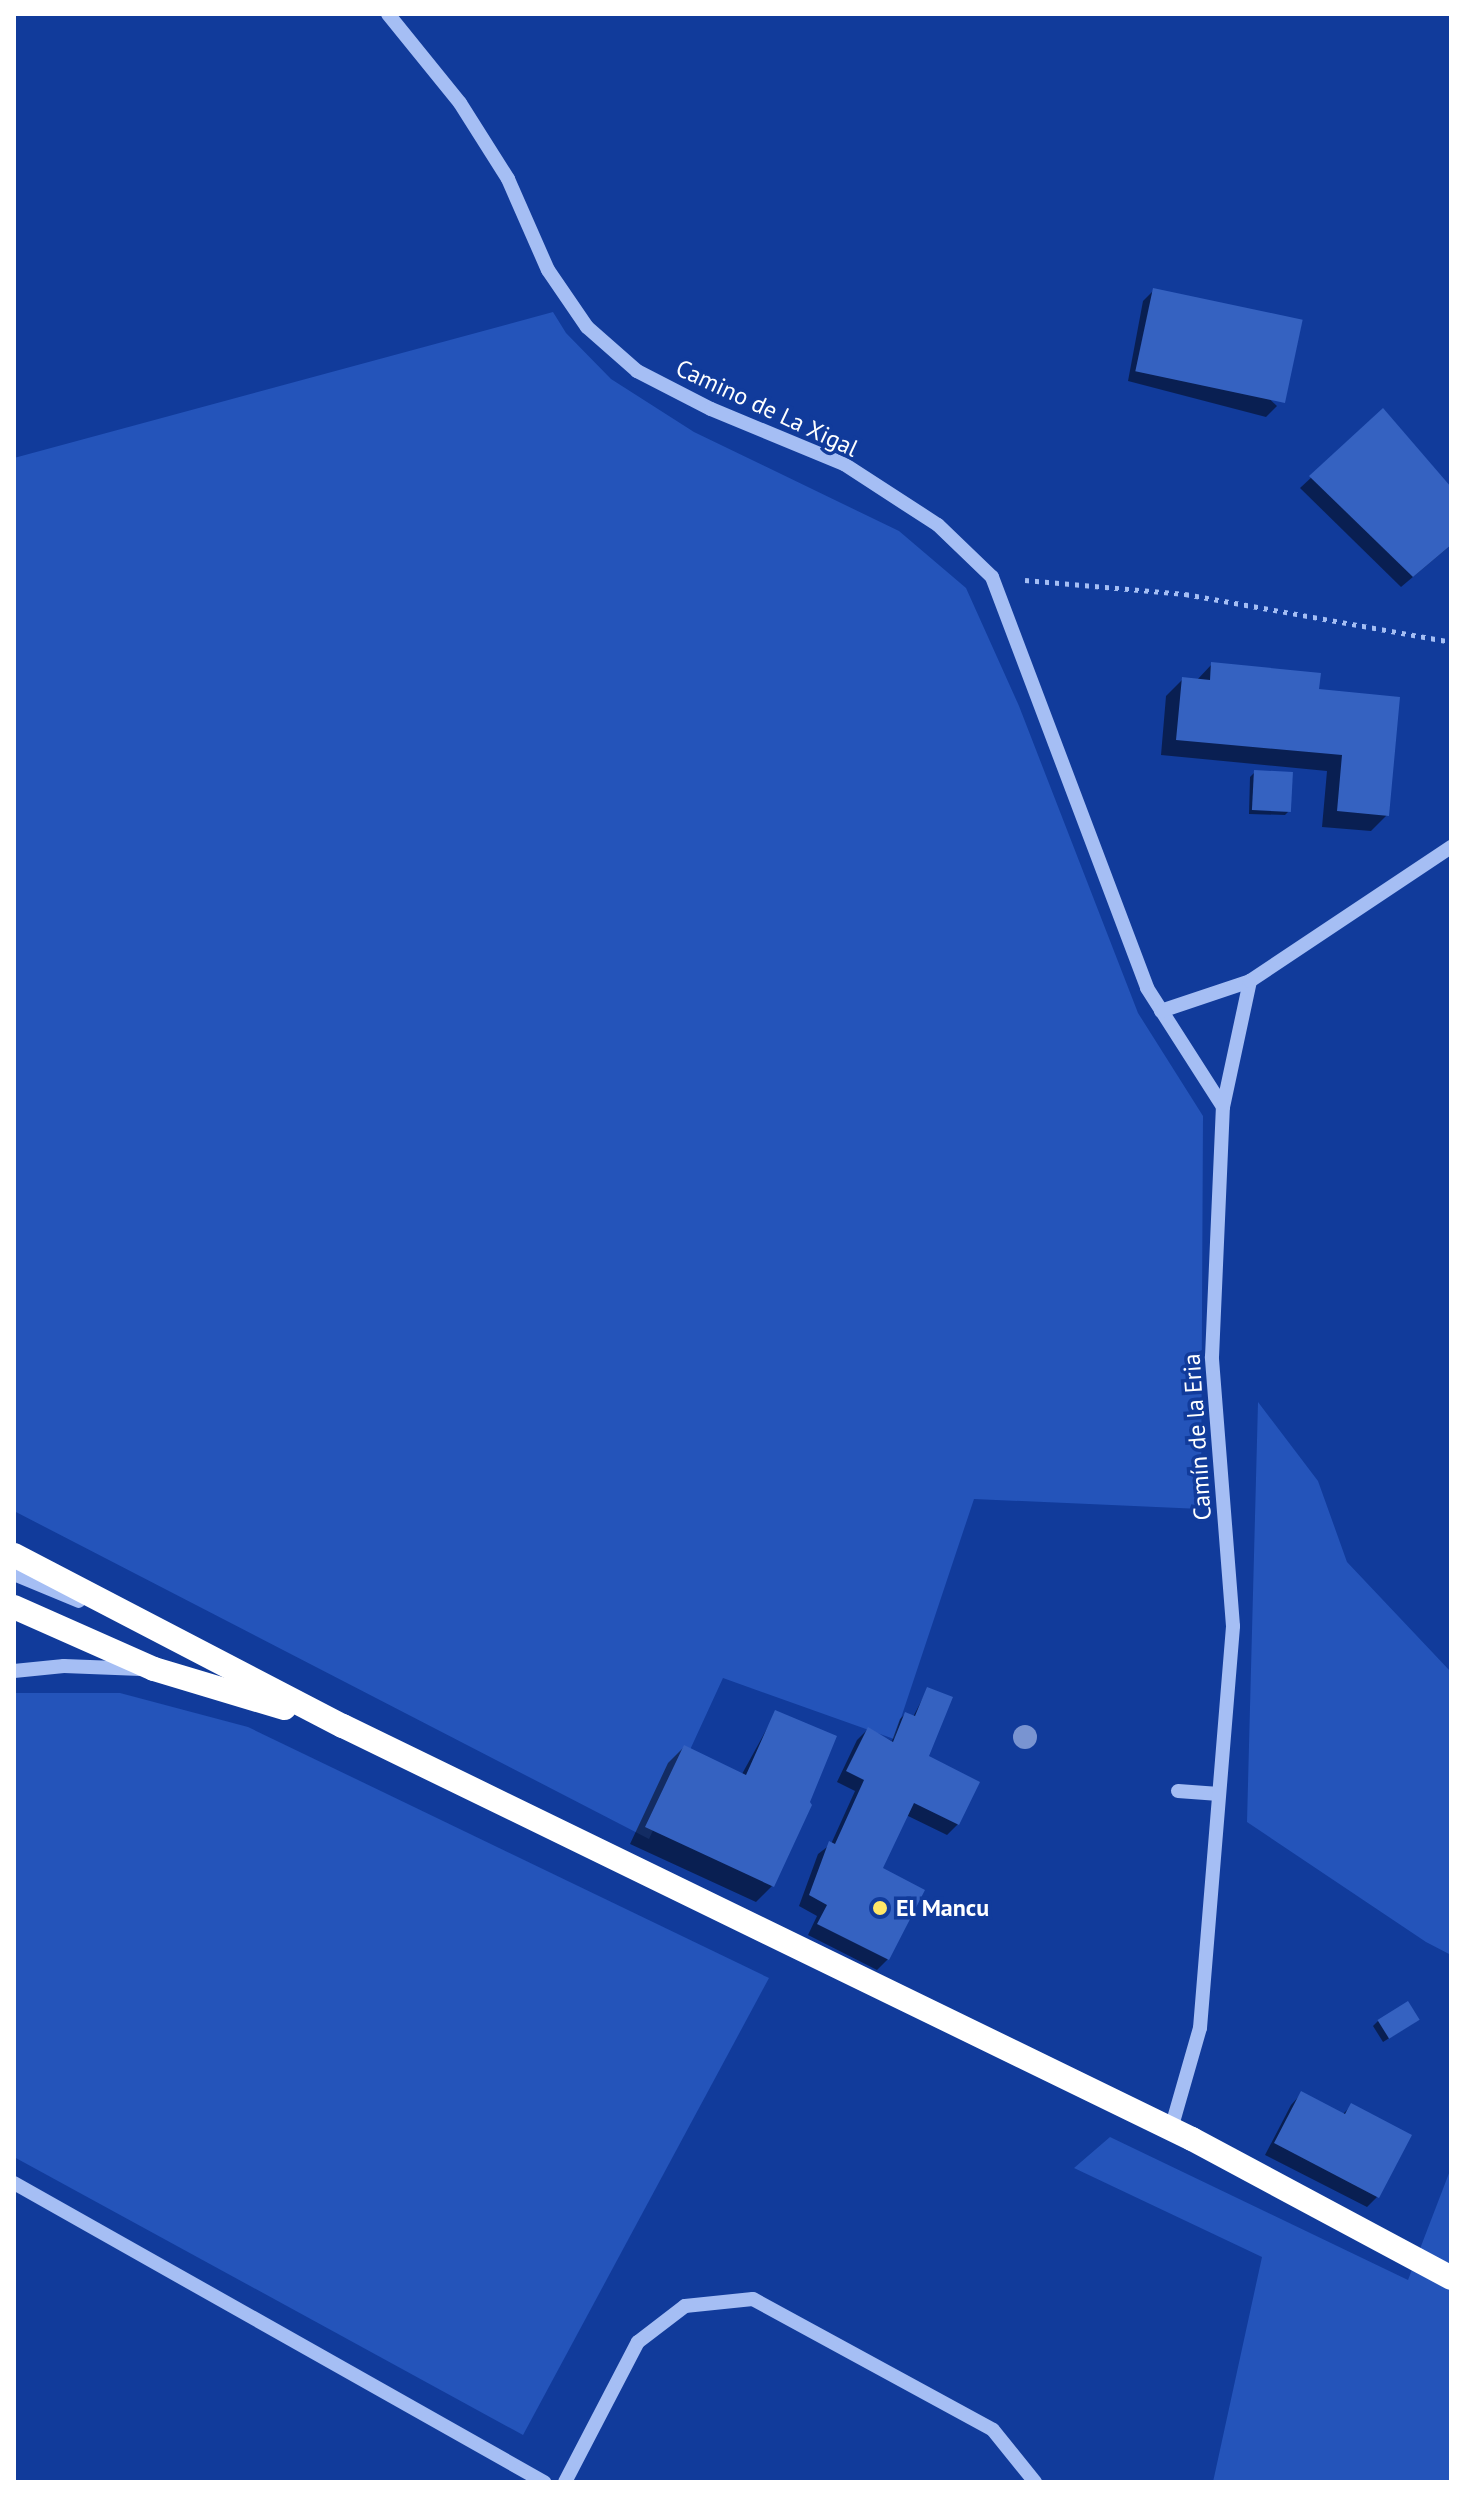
<!DOCTYPE html>
<html>
<head>
<meta charset="utf-8">
<style>
	body { margin:0 }
	#map { position:relative; width:1465px; height:2496px; overflow:hidden; background:#113b9b; font-family:"PT Sans",sans-serif }
	div>[style] { position:absolute }
	[style*='--x'] { left:calc(var(--x)*1px); top:calc(var(--y)*1px); width:calc(var(--w)*1px); rotate:calc(var(--a)*1deg) }
	.green>* { inset:0; background:#2454ba }
	.shadow>* { inset:0; background:#0007 }
	.building>* { inset:0; background:#3562c1; transform-origin:0 0 }
	.path>* { height:5px; margin-top:-2.5px; transform-origin:0; background:repeating-linear-gradient(90deg,#a5bef4 0 4px,transparent 0 10px) }
	.minor>* { height:14px; margin:-7px; padding:0 7px; transform-origin:7px; border-radius:7px; background:#a5bef4 }
	.highway>* { height:24px; margin:-12px; padding:0 12px; transform-origin:12px; border-radius:12px; background:#fff }
	.trees>* { width:24px; height:24px; margin:-12px; border-radius:50%; background:#7994d1 }
	.dots>* { width:22px; height:22px; translate:-50% -50%; box-sizing:border-box; border:4px solid #113b9b; border-radius:50% }
	span { translate:-50% -50%; white-space:nowrap; text-align:center; line-height:1.15; -webkit-text-stroke:7px #113b9b; paint-order:stroke }
	.street-label { font-size:24px; color:#fff }
	.poi-label { font-size:24px; color:#fff; font-weight:700 }
	.left { translate:0 -50%; text-align:left }
	.frame { position:absolute; inset:0; border:16px solid #fff; pointer-events:none }
</style>
</head>
<body>
<div id="map">
	<div class="green">
		<i style="clip-path:polygon(553px 312px,566px 333px,611px 379px,694px 432px,899px 531px,966px 588px,1019px 706px,1138px 1013px,1203px 1116px,1201px 1509px,974px 1499px,894px 1739px,723px 1678px,649px 1839px,14px 1511px,14px 458px)"></i>
		<i style="clip-path:polygon(1258px 1402px,1318px 1481px,1347px 1562px,1451px 1672px,1451px 1955px,1426px 1942px,1247px 1822px)"></i>
		<i style="clip-path:polygon(14px 1693px,120px 1693px,248px 1727px,769px 1978px,523px 2435px,14px 2157px)"></i>
		<i style="clip-path:polygon(1110px 2137px,1408px 2280px,1451px 2168px,1451px 2482px,1213px 2482px,1262px 2257px,1074px 2168px)"></i>
	</div>
	<div class="shadow">
		<i style="clip-path:polygon(1154px 290px,1277px 406px,1266px 417px,1128px 381px,1143px 301px)"></i>
		<i style="clip-path:polygon(1383px 411px,1451px 490px,1451px 545px,1401px 587px,1300px 488px)"></i>
		<i style="clip-path:polygon(1212px 664px,1317px 691px,1387px 815px,1371px 831px,1322px 827px,1327px 771px,1161px 755px,1166px 696px,1183px 679px,1196px 681px)"></i>
		<i style="clip-path:polygon(1255px 772px,1290px 810px,1285px 815px,1249px 814px,1250px 777px)"></i>
		<i style="clip-path:polygon(927px 1690px,925px 1757px,958px 1824px,947px 1835px,906px 1815px,881px 1869px,888px 1959px,877px 1970px,808px 1935px,817px 1916px,799px 1906px,818px 1854px,831px 1844px,855px 1791px,837px 1782px,857px 1740px,868px 1729px,892px 1741px,900px 1719px,905px 1714px,913px 1717px)"></i>
		<i style="clip-path:polygon(776px 1712px,810px 1806px,772px 1886px,756px 1902px,630px 1844px,668px 1763px,684px 1747px,742px 1774px)"></i>
		<i style="clip-path:polygon(1378px 2021px,1412px 2024px,1383px 2042px,1373px 2026px)"></i>
		<i style="clip-path:polygon(1301px 2094px,1342px 2115px,1352px 2105px,1377px 2197px,1367px 2207px,1265px 2155px,1291px 2105px)"></i>
	</div>
	<div class="building">
		<i style="left:1153px;top:288px;width:153px;height:85px;rotate:12deg"></i>
		<i style="clip-path:polygon(1383px 408px,1451px 487px,1451px 545px,1413px 577px,1309px 476px)"></i>
		<i style="clip-path:polygon(1211px 662px,1321px 673px,1319px 689px,1400px 697px,1389px 816px,1337px 811px,1342px 755px,1176px 740px,1182px 677px,1210px 680px)"></i>
		<i style="left:1254px;top:770px;width:39px;height:40px;rotate:3deg"></i>
		<i style="clip-path:polygon(927px 1687px,953px 1697px,929px 1756px,980px 1782px,959px 1825px,914px 1803px,883px 1868px,925px 1890px,889px 1960px,817px 1924px,827px 1905px,809px 1895px,829px 1841px,835px 1844px,864px 1780px,846px 1771px,868px 1727px,893px 1742px,905px 1712px,915px 1716px)"></i>
		<i style="clip-path:polygon(775px 1710px,837px 1736px,810px 1802px,812px 1805px,774px 1887px,645px 1827px,684px 1745px,746px 1775px)"></i>
		<i style="left:1408px;top:2001px;width:22px;height:36px;rotate:58deg"></i>
		<i style="clip-path:polygon(1301px 2091px,1345px 2114px,1351px 2103px,1412px 2135px,1379px 2198px,1274px 2143px)"></i>
	</div>
	<div class="path">
		<i style="--x:1025;--y:580;--w:161;--a:5"></i>
		<i style="--x:1185;--y:594;--w:270;--a:10.2"></i>
	</div>
	<div class="minor">
		<i style="--x:388;--y:14;--w:114;--a:51"></i>
		<i style="--x:460;--y:103;--w:90;--a:57.7"></i>
		<i style="--x:508;--y:179;--w:99;--a:66.3"></i>
		<i style="--x:548;--y:270;--w:69;--a:55.6"></i>
		<i style="--x:587;--y:327;--w:67;--a:41.3"></i>
		<i style="--x:637;--y:371;--w:83;--a:27.2"></i>
		<i style="--x:711;--y:409;--w:144;--a:22.5"></i>
		<i style="--x:844;--y:464;--w:112;--a:33"></i>
		<i style="--x:938;--y:525;--w:75;--a:43.9"></i>
		<i style="--x:992;--y:577;--w:439;--a:69.3"></i>
		<i style="--x:1147;--y:988;--w:141;--a:57.4"></i>
		<i style="--x:1161;--y:1011;--w:94;--a:-18.6"></i>
		<i style="--x:14;--y:1574;--w:70;--a:22.6"></i>
		<i style="--x:14;--y:1671;--w:50;--a:-5.7"></i>
		<i style="--x:64;--y:1666;--w:77;--a:2.2"></i>
		<i style="--x:1178;--y:1791;--w:41;--a:4.2"></i>
		<i style="--x:1171;--y:2129;--w:105;--a:-74"></i>
		<i style="--x:1200;--y:2028;--w:403;--a:-85.3"></i>
		<i style="--x:1233;--y:1626;--w:270;--a:-94.5"></i>
		<i style="--x:1212;--y:1357;--w:250;--a:-87.5"></i>
		<i style="--x:1223;--y:1107;--w:129;--a:-77.9"></i>
		<i style="--x:1250;--y:981;--w:242;--a:-33.7"></i>
		<i style="--x:14;--y:2183;--w:609;--a:29.43"></i>
		<i style="--x:565;--y:2482;--w:158;--a:-62.5"></i>
		<i style="--x:638;--y:2342;--w:59;--a:-37.5"></i>
		<i style="--x:685;--y:2306;--w:68;--a:-5.9"></i>
		<i style="--x:753;--y:2299;--w:273;--a:28.6"></i>
		<i style="--x:993;--y:2430;--w:67;--a:51.1"></i>
	</div>
	<div class="highway">
		<i style="--x:14;--y:1555;--w:371;--a:27.5"></i>
		<i style="--x:343;--y:1726;--w:944;--a:25.94"></i>
		<i style="--x:1192;--y:2139;--w:294;--a:28.2"></i>
		<i style="--x:14;--y:1607;--w:153;--a:23.9"></i>
		<i style="--x:154;--y:1669;--w:136;--a:16.7"></i>
	</div>
	<div class="trees">
		<i style="left:1025px;top:1737px"></i>
	</div>
	<div class="dots">
		<i style="left:880px;top:1908px;background:#ffe768"></i>
	</div>
	<div class="street-label">
		<span style="left:767px;top:408px;rotate:25deg">Camino de La Xigal</span>
		<span style="left:1197px;top:1437px;rotate:-94deg">Camín de la Eria</span>
	</div>
	<div class="poi-label">
		<span class="left" style="left:896px;top:1908px">El Mancu</span>
	</div>
	<div class="frame"></div>
</div>
</body>
</html>
